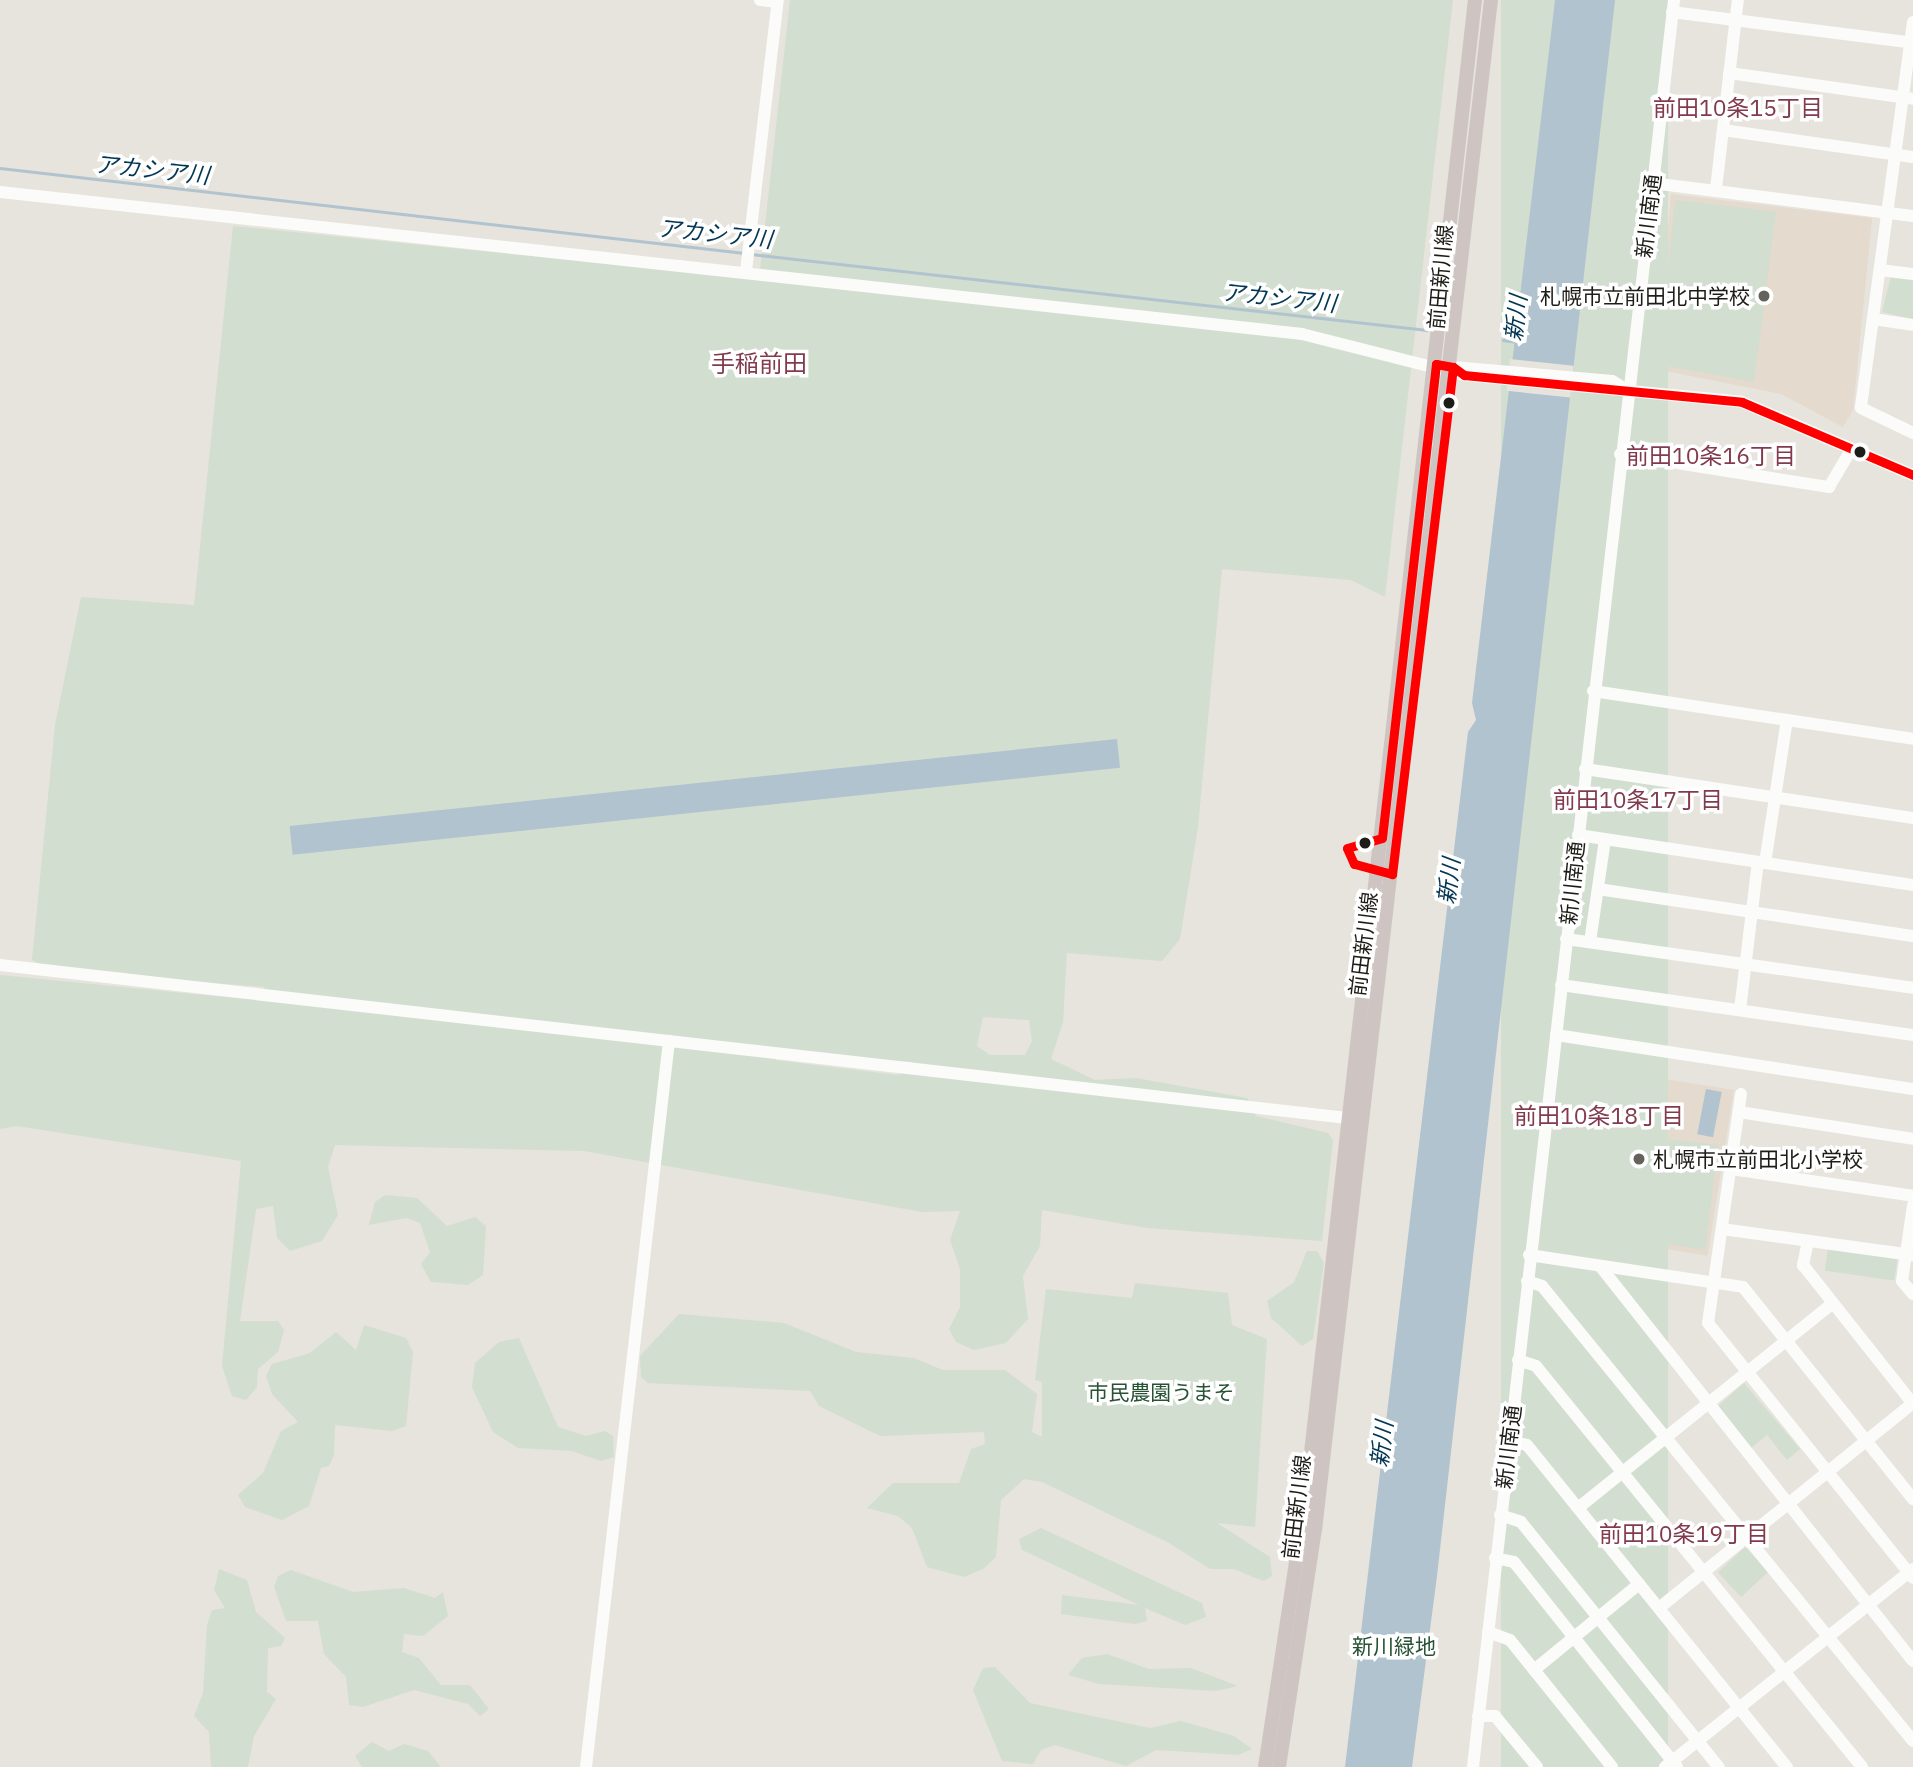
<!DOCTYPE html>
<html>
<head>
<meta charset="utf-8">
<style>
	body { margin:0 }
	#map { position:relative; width:1913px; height:1767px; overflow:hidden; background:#e6e4dc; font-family:"IBM Plex Sans","Noto Sans JP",sans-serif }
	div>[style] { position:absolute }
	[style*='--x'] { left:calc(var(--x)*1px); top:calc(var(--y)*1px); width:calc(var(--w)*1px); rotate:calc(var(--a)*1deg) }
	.education>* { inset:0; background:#e4dacd; transform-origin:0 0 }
	.green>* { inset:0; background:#d2ded0; transform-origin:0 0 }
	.water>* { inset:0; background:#b1c3cf; transform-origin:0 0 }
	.pier>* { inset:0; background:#e6e4dc; transform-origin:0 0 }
	.stream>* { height:2.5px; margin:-1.25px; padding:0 1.25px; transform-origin:1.25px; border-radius:1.25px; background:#b1c3cf }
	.minor>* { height:12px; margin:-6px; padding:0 6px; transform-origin:6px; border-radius:6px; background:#fbfbfa }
	.major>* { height:14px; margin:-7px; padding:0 7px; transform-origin:7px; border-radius:7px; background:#cec5c2 }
	.bus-1>* { height:9px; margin:-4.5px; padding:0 4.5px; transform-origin:4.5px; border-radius:4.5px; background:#f00 }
	.dots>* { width:19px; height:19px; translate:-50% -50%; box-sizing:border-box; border:4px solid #fff; border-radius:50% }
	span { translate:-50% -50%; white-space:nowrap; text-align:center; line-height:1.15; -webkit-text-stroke:7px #fff; paint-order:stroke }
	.street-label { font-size:21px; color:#1d1c16 }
	.poi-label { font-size:21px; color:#1d1c16 }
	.right { translate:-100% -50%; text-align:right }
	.left { translate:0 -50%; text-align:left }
	.park-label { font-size:21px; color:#275234 }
	.neighbourhood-label { font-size:23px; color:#823b4e }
	.water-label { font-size:23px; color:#023652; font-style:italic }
	.quarter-label { font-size:24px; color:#823b4e }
</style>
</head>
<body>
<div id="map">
	<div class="education">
		<i style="clip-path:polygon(1671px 194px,1872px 218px,1853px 410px,1843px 427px,1781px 394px,1656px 369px)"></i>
		<i style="left:1564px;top:1063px;width:172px;height:168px;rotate:9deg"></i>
	</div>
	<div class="green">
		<i style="clip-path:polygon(evenodd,790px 0,1453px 0,1385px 597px,1351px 580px,1222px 569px,1198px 827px,1180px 939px,1162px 961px,1067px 953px,1063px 1022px,1051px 1059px,1095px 1080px,1136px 1078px,1247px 1098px,1256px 1116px,1328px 1133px,1333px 1140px,1322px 1241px,1147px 1228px,1042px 1210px,1040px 1246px,1023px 1276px,1028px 1319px,1006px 1343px,974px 1350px,956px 1342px,949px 1329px,960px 1307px,960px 1269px,950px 1240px,960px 1211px,922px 1212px,584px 1151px,335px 1145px,328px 1167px,338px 1215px,322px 1241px,290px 1251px,277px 1238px,273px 1206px,256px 1209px,240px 1321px,278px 1321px,284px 1330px,278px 1352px,258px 1369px,257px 1387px,246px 1400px,232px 1396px,222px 1366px,241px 1161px,17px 1126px,0 1129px,0 975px,245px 999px,266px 987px,54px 971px,32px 960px,55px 725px,81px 597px,194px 605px,233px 226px,759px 279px,790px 0,983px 1017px,1029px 1020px,1032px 1041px,1025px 1055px,990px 1055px,977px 1046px,983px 1017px,790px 0,788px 1051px,912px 1062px,920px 1066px,897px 1075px,775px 1060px,788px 1051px)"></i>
		<i style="left:1501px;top:0;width:167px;height:1779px"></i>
		<i style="clip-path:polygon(1675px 200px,1776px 212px,1754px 382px,1667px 366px,1659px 353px)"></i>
		<i style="clip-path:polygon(1891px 276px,1913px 279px,1913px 319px,1882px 312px)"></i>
		<i style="clip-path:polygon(1618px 1133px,1718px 1145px,1705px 1250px,1595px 1232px,1606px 1144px)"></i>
		<i style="clip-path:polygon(385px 1195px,417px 1198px,447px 1226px,475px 1217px,486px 1226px,483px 1275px,468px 1285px,431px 1282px,421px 1264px,430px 1252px,420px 1223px,406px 1218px,369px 1225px,375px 1202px)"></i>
		<i style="left:1828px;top:1249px;width:70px;height:22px;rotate:8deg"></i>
		<i style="clip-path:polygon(1307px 1251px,1317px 1251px,1324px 1263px,1313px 1339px,1302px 1346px,1271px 1318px,1267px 1301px,1294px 1282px)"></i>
		<i style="clip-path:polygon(1135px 1283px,1228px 1293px,1232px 1325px,1267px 1339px,1255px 1527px,1217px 1523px,1270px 1557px,1272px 1576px,1263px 1581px,1234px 1569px,1210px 1569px,1169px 1543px,1042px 1482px,1024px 1479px,1001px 1500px,996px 1557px,983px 1569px,964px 1577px,927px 1567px,912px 1528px,898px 1516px,867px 1508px,893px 1483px,959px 1483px,971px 1449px,985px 1444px,984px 1432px,880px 1436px,819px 1406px,810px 1391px,648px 1383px,641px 1377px,640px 1356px,679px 1314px,784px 1323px,856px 1352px,914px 1358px,943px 1370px,1005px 1370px,1037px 1394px,1032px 1432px,1042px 1437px,1042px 1382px,1035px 1380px,1046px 1289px,1132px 1298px)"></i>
		<i style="clip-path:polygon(364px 1325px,406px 1338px,413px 1352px,406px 1426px,392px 1431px,335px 1425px,334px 1455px,329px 1466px,321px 1468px,309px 1506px,282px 1520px,245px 1507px,238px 1495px,263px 1473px,281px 1431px,298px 1422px,272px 1394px,266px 1376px,272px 1364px,310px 1353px,336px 1332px,356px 1350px)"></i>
		<i style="clip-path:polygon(519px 1338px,558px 1427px,586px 1436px,605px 1431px,613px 1436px,614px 1457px,601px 1461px,572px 1451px,518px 1448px,493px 1432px,472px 1387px,475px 1363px,499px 1342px)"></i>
		<i style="clip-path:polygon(1744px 1383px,1800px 1449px,1787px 1460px,1767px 1435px,1750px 1449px,1717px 1407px)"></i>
		<i style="clip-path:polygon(1525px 1451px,1555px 1488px,1523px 1515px,1514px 1500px)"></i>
		<i style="clip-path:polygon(1041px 1528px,1202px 1603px,1206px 1617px,1185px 1625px,1145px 1608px,1147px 1621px,1135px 1624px,1061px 1614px,1062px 1595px,1139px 1605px,1022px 1550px,1019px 1539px)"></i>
		<i style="left:1745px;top:1547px;width:34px;height:37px;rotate:47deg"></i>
		<i style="clip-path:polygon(219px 1569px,247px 1580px,256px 1612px,285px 1638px,281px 1646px,268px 1648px,267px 1692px,276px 1699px,254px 1736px,248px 1767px,211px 1767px,209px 1732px,194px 1716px,203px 1693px,207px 1625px,212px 1610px,225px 1608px,214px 1590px)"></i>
		<i style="clip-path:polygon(291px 1570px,353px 1592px,404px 1588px,435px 1598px,443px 1592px,448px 1616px,423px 1636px,404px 1634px,402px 1652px,419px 1658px,441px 1685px,470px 1685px,489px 1709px,480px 1716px,468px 1704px,414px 1690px,363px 1707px,349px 1705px,346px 1677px,324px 1654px,318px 1621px,286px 1621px,274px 1587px,278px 1576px)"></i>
		<i style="clip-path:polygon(1107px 1654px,1149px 1669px,1191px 1668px,1238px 1686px,1216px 1691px,1099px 1684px,1068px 1675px,1082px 1658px)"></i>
		<i style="clip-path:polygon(995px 1667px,1030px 1703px,1150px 1728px,1181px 1721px,1234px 1736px,1252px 1749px,1238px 1755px,1156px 1750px,1126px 1766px,1055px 1745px,1041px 1750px,1033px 1764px,1002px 1761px,973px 1690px,983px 1668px)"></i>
		<i style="clip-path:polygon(372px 1742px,389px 1751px,404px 1744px,428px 1751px,441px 1767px,362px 1767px,355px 1756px)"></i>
	</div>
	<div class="water">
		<i style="clip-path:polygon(1555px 0,1615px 0,1437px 1576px,1412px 1767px,1345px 1767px,1468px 732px,1476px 720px,1472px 703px)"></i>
		<i style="left:1117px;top:739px;width:29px;height:832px;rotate:84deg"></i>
		<i style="left:1706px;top:1089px;width:16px;height:46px;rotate:11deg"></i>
	</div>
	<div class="pier">
		<i style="left:1510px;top:359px;width:64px;height:32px;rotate:6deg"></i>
	</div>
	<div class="stream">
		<i style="--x:0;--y:168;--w:749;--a:6.52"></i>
		<i style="--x:751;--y:254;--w:680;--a:6.41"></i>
		<i style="--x:1503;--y:340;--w:14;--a:8"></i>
	</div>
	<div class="minor">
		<i style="--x:760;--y:0;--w:17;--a:7"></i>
		<i style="--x:1672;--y:12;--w:243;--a:7.3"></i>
		<i style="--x:1913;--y:22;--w:389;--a:97.7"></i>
		<i style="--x:1861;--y:408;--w:58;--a:25.7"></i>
		<i style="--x:1729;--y:73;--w:186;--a:8"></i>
		<i style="--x:1723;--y:130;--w:192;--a:8.1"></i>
		<i style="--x:1652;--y:183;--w:263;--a:7.2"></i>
		<i style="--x:1716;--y:189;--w:190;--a:-83.4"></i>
		<i style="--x:0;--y:192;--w:1310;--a:6.22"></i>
		<i style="--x:1302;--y:334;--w:167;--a:14.2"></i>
		<i style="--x:1464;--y:375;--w:279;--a:5.5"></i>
		<i style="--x:1742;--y:402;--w:186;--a:23.1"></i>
		<i style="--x:1880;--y:270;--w:33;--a:7"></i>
		<i style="--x:746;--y:271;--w:273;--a:-83.3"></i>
		<i style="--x:1873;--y:319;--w:40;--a:8.5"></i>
		<i style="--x:1453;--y:367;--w:160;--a:5"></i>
		<i style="--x:1612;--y:381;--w:17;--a:31"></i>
		<i style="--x:1620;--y:454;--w:212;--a:9"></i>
		<i style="--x:1829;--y:487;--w:43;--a:-59.3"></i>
		<i style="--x:1593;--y:691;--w:324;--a:8.5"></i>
		<i style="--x:1585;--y:769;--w:332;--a:8.5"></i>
		<i style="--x:1578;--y:835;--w:339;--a:8.5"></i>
		<i style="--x:1765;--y:863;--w:145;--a:-81.3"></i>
		<i style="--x:1598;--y:889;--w:318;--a:8.5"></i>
		<i style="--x:1566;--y:939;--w:350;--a:8"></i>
		<i style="--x:1590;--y:942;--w:104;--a:-81.7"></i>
		<i style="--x:0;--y:965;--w:1365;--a:6.48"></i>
		<i style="--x:1561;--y:985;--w:356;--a:8.1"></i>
		<i style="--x:1740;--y:1010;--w:149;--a:-83.1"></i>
		<i style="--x:1556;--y:1035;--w:361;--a:8.6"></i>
		<i style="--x:1741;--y:1094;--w:231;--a:98.2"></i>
		<i style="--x:1708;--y:1323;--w:327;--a:51.2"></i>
		<i style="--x:1739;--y:1112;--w:176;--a:8.8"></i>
		<i style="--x:1731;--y:1169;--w:184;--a:8.4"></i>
		<i style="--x:1913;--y:1205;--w:77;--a:98.2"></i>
		<i style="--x:1902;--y:1281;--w:17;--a:50"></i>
		<i style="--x:1722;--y:1229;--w:193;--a:7.8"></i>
		<i style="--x:1808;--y:1241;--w:25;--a:102"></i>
		<i style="--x:1803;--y:1265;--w:177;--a:51.6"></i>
		<i style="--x:1529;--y:1255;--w:216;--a:8.5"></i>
		<i style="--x:1743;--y:1287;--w:272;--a:51.3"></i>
		<i style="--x:1600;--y:1266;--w:504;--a:51.61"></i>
		<i style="--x:1527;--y:1281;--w:16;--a:18"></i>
		<i style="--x:1542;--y:1286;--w:587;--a:50.81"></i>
		<i style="--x:1518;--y:1360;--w:19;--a:18"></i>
		<i style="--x:1536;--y:1366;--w:517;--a:50.89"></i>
		<i style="--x:1510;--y:1441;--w:17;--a:13"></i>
		<i style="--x:1527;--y:1445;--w:414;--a:51.1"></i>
		<i style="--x:1578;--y:1508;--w:327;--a:-38.8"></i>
		<i style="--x:1500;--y:1515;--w:22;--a:18"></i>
		<i style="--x:1521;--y:1522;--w:315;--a:51.1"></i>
		<i style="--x:1495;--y:1558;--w:19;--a:12"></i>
		<i style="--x:1514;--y:1562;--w:262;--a:51.5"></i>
		<i style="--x:1659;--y:1608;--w:326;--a:-38.9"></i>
		<i style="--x:1488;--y:1632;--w:23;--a:20"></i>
		<i style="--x:1510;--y:1640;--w:163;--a:51.2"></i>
		<i style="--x:1534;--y:1670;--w:136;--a:-39.3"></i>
		<i style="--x:1478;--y:1716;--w:17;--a:0"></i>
		<i style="--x:1495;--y:1716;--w:66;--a:50.5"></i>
		<i style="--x:586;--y:1767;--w:731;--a:-83.48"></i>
		<i style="--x:1473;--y:1767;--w:1778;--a:-83.51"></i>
		<i style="--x:1665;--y:1767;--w:317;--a:-38.6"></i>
	</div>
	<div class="major">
		<i style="--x:1265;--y:1767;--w:273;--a:-81.4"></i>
		<i style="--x:1306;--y:1497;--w:1507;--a:-83.56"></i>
		<i style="--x:1279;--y:1767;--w:240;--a:-81.4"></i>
		<i style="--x:1315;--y:1530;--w:1540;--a:-83.44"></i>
	</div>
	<div class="bus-1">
		<i style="--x:1436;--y:364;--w:17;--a:10"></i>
		<i style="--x:1453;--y:367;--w:511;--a:96.86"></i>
		<i style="--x:1392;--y:874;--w:39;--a:-165"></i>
		<i style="--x:1354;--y:864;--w:17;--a:-114"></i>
		<i style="--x:1347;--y:848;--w:36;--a:-16"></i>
		<i style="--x:1382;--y:838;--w:477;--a:-83.5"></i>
		<i style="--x:1453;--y:367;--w:14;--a:36"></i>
		<i style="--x:1464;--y:375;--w:279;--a:5.5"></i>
		<i style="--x:1742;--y:402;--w:186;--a:23.1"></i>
	</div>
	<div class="dots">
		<i style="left:1764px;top:296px;background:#63625b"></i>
		<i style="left:1449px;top:403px;background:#1d1c16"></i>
		<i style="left:1860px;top:452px;background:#1d1c16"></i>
		<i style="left:1365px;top:843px;background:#1d1c16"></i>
		<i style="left:1639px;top:1159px;background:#63625b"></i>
	</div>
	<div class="street-label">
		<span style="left:1648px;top:216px;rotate:-83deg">新川南通</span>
		<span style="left:1440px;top:277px;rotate:-85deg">前田新川線</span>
		<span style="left:1572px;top:883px;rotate:-84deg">新川南通</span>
		<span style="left:1363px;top:944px;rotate:-83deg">前田新川線</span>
		<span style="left:1508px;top:1447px;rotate:-83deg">新川南通</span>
		<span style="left:1296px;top:1507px;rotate:-83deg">前田新川線</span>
	</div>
	<div class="poi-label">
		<span class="right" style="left:1750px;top:296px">札幌市立前田北中学校</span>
		<span class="left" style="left:1653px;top:1159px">札幌市立前田北小学校</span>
	</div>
	<div class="park-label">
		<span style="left:1161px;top:1392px">市民農園うまそ</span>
		<span style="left:1394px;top:1646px">新川緑地</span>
	</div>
	<div class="neighbourhood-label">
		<span style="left:1738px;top:107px">前田10条15丁目</span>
		<span style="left:1711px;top:455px">前田10条16丁目</span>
		<span style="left:1638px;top:799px">前田10条17丁目</span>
		<span style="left:1599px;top:1115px">前田10条18丁目</span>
		<span style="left:1684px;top:1533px">前田10条19丁目</span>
	</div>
	<div class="water-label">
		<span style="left:152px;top:169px;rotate:6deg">アカシア川</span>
		<span style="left:715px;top:233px;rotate:6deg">アカシア川</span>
		<span style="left:1279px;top:297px;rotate:6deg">アカシア川</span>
		<span style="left:1515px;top:318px;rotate:-83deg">新川</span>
		<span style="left:1448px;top:881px;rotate:-83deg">新川</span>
		<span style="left:1381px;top:1444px;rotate:-83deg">新川</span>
	</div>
	<div class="quarter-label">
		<span style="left:759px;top:364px">手稲前田</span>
	</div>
</div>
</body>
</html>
